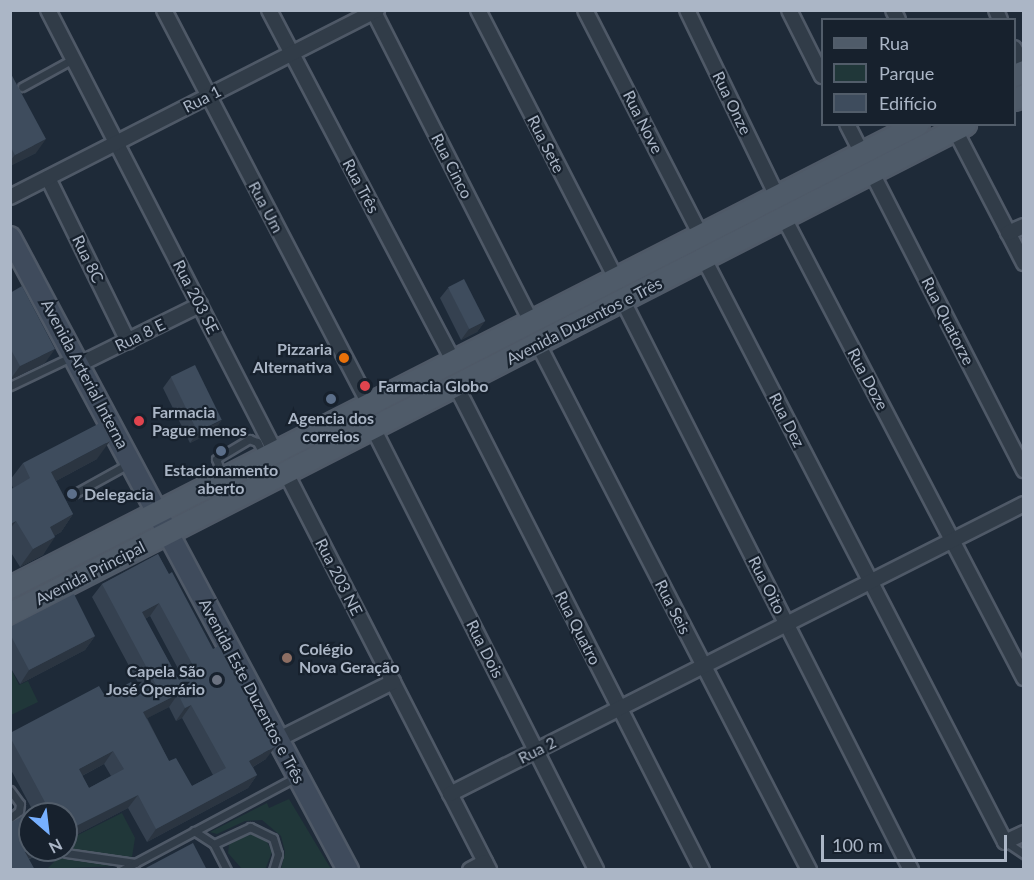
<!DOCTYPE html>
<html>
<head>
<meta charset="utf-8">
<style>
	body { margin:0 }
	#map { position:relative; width:1034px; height:880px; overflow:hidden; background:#1e2a38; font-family:Lato,sans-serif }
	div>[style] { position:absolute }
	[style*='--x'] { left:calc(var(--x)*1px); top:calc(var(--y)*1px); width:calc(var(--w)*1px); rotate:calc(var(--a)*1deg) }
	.green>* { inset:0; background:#203739 }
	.stream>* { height:4px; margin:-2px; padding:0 2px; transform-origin:2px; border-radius:2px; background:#2f4661 }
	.roads { filter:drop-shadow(2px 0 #4f5967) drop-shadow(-2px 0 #4f5967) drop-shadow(0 2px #4f5967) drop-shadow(0 -2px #4f5967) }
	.service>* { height:7px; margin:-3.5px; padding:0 3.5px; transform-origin:3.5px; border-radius:3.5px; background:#313c48 }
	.minor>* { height:14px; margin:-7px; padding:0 7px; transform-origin:7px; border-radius:7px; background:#313c48 }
	.secondary>* { height:20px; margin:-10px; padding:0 10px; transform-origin:10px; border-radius:10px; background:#3f4b5c }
	.primary>* { height:21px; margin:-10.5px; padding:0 10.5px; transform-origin:10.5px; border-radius:10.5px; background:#4f5b69 }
	.wall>* { inset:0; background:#354150 }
	.shaded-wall>* { inset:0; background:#2b3541 }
	.building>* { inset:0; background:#3e4c5d; transform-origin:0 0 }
	.dots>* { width:16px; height:16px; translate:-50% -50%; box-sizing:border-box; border:3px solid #17212d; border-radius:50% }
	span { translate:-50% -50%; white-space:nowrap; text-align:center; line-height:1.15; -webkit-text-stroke:4.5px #17212d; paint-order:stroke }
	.street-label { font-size:16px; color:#abb6c6 }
	.poi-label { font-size:16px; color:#abb6c6; font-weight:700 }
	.right { translate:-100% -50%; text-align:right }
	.left { translate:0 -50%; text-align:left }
	.frame { position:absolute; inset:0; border:12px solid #abb6c6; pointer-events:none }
	.legend { position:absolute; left:821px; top:18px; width:195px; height:108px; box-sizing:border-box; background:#17212d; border:2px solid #525d6a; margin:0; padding:8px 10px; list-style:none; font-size:18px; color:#abb6c6 }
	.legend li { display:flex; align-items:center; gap:12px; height:30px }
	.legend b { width:30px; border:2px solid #525d6a }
	.north { position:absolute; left:18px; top:802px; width:60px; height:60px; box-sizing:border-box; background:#17212d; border:2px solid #525d6a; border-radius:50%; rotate:152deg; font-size:16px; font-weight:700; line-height:24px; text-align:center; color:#abb6c6 }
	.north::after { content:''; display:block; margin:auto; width:21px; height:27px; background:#77b0ff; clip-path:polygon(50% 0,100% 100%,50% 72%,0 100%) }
	.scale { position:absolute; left:821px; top:835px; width:186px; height:27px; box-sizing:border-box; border:3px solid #abb6c6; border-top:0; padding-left:8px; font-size:18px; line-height:21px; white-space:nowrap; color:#abb6c6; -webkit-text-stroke:4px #17212d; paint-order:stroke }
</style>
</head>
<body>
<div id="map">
	<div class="green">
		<i style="clip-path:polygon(11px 669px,19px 685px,28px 681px,38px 702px,11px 715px)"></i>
		<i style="clip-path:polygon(289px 799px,331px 869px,281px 869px,285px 852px,281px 836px,262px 820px,245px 821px,217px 834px,210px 832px,267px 803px,269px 808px)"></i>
		<i style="clip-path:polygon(122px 813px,135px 838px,132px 857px,66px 849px,66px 841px)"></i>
		<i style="clip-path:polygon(252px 834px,264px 836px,272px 852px,265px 870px,242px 869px,228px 853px,229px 844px)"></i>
		<i style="clip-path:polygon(58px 858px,115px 866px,47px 869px)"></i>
	</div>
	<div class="stream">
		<i style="--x:1023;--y:870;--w:1;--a:-45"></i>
	</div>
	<div class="roads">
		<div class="service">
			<i style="--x:22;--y:87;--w:58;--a:-28.8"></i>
			<i style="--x:10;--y:386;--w:70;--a:-25.5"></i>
			<i style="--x:222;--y:476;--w:18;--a:-109"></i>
			<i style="--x:216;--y:459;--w:39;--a:-31"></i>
			<i style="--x:249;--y:439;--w:9;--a:21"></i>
			<i style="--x:257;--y:442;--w:15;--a:62"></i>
			<i style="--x:72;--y:495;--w:66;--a:-28.9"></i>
			<i style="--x:10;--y:790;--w:17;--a:54"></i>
			<i style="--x:20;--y:804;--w:7;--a:98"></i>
			<i style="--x:19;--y:811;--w:11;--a:142"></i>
			<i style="--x:194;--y:831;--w:24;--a:33"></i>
			<i style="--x:1006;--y:842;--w:22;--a:34"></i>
			<i style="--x:66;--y:853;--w:70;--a:8.2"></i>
			<i style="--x:135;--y:863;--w:15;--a:152"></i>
			<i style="--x:135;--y:863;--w:183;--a:-28.1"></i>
			<i style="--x:227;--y:870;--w:29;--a:-117"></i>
			<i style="--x:214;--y:844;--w:40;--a:-25"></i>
			<i style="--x:250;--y:827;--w:25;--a:26"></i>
			<i style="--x:273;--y:838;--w:17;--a:73"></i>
			<i style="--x:278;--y:854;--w:17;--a:107"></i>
		</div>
		<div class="minor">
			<i style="--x:48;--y:10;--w:497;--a:62.8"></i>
			<i style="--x:164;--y:10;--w:444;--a:62.5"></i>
			<i style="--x:269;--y:10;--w:396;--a:62.3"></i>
			<i style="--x:373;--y:10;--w:349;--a:63.1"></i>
			<i style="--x:478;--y:10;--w:300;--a:62.8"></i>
			<i style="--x:585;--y:10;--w:252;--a:62.8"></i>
			<i style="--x:687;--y:10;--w:207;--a:64.2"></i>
			<i style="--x:789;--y:10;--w:74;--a:63.4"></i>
			<i style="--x:893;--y:10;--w:11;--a:63"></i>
			<i style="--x:996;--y:10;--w:11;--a:68"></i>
			<i style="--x:1014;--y:48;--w:20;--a:60"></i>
			<i style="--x:847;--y:124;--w:33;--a:63"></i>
			<i style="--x:955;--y:130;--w:150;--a:62.6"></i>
			<i style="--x:872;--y:173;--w:334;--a:62.9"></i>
			<i style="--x:48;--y:178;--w:182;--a:63.9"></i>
			<i style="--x:10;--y:197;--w:412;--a:-27"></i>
			<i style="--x:784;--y:218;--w:519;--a:62.45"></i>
			<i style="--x:1008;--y:233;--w:17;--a:-24"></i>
			<i style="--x:704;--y:259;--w:656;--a:62.69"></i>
			<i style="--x:1005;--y:842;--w:21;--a:-25"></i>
			<i style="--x:623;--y:301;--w:638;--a:63.15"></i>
			<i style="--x:538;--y:344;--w:592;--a:62.74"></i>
			<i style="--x:80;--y:364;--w:134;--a:-26.2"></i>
			<i style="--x:456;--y:386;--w:543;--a:63.06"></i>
			<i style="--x:373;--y:428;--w:495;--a:63.2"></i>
			<i style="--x:286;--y:473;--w:446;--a:62.9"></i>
			<i style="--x:277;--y:740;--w:130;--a:-26.6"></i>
			<i style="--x:450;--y:794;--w:643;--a:-26.8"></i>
			<i style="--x:470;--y:870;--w:17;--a:-28"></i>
		</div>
		<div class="secondary">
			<i style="--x:10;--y:237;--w:718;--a:61.9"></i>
		</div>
		<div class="primary">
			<i style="--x:1014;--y:75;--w:11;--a:-22"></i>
			<i style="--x:1014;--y:99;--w:11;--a:-22"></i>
			<i style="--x:10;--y:587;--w:1019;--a:-27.02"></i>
			<i style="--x:10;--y:613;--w:1073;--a:-27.11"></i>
		</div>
	</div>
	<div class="wall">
		<i style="clip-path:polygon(10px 72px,36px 153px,10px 166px)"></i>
		<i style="clip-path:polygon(448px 288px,485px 321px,477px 332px,461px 340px,440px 298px)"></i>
		<i style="clip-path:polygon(10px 293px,45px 363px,10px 380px)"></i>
		<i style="clip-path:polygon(171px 377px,214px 431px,190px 443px,163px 388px)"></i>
		<i style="clip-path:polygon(97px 459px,56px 481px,73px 514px,61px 532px,54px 536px,43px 555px,20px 567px,10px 551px,10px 490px,13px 488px,10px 480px,23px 463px)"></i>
		<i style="clip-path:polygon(evenodd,158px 554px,266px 759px,253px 767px,257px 775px,248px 788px,147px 842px,128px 808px,66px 840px,66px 814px,30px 850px,46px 850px,10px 870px,33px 811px,10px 768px,10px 733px,105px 696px,138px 695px,143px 692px,92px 597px,102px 584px,158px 554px,150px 616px,183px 678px,179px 680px,145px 619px,150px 616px,158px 554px,169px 707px,176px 721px,182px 718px,213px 775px,192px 786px,169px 761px,147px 718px,169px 707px,158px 554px,104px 764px,111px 776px,89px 788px,82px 776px,104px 764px)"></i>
		<i style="clip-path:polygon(10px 627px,95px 636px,85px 650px,20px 684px,10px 667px)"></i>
	</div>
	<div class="shaded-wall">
		<i style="clip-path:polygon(46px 139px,36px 153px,10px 166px,10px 161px,15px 155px)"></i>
		<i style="clip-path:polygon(485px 321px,477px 332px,461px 340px,469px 329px)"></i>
		<i style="clip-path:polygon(55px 349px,45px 363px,10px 380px,20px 366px)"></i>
		<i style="clip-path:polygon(222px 420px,214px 431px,190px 443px,198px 432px)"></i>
		<i style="clip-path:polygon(110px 441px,97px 459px,39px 490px,51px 472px)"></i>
		<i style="clip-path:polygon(73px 514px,61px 532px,37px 545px,50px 527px)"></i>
		<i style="clip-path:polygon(16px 521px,10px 529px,10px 524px)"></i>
		<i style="clip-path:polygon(55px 537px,43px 555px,20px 567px,33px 549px)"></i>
		<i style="clip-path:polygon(159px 603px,150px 616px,133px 625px,142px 612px)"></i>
		<i style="clip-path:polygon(95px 636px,85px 650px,20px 684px,29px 670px)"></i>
		<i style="clip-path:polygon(178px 694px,169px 707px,134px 725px,143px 712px)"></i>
		<i style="clip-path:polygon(191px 705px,182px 718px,176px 721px,185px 708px)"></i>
		<i style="clip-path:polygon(276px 746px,266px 759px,240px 774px,249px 761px)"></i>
		<i style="clip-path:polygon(113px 751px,104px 764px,70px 782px,79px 769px)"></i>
		<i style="clip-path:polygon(257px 775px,248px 788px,147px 842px,156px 829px)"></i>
		<i style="clip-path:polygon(138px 795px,128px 808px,66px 840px,66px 831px)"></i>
		<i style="clip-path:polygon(30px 850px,46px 850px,16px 865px,25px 852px)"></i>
	</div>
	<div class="building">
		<i style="clip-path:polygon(10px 72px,46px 139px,15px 155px,10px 146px)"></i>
		<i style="left:464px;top:279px;width:47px;height:18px;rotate:63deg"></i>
		<i style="clip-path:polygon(22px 286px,55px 349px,20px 366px,10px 348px,10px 293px)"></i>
		<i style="left:195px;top:365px;width:61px;height:27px;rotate:64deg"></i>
		<i style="clip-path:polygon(100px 423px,110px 441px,51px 472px,73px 514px,50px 527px,55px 537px,33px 549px,16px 521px,10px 524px,10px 490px,30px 478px,23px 463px)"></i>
		<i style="clip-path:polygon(evenodd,158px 554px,169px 574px,172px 572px,213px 649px,222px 644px,276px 746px,249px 761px,257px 775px,156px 829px,138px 795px,66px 831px,66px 814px,30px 814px,30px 850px,25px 852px,35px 870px,10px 870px,10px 823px,46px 804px,10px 737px,10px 733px,99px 686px,105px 696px,131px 682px,138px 695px,156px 685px,102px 584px,158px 554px,159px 603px,196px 671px,179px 680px,142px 612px,159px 603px,158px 554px,178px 694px,185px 708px,191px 705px,226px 768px,192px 786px,176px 758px,169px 761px,143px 712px,178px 694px,158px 554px,113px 751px,124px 769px,89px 788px,79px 769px,113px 751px)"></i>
		<i style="clip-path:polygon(74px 594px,95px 636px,29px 670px,10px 634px,10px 627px)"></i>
		<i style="clip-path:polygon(193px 843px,207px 870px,142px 870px)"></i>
	</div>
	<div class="dots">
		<i style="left:344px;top:358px;background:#e8710a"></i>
		<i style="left:365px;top:386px;background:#e0444e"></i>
		<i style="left:331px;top:399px;background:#5c6f8a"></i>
		<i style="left:139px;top:421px;background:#e0444e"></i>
		<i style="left:221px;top:451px;background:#5c6f8a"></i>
		<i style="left:72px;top:494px;background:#5c6f8a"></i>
		<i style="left:287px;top:658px;background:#8d6e63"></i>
		<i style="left:217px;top:680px;background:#6b7280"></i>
	</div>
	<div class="street-label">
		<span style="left:202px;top:99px;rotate:-27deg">Rua 1</span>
		<span style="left:732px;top:103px;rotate:64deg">Rua Onze</span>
		<span style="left:643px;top:122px;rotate:63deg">Rua Nove</span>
		<span style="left:546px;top:144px;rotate:63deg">Rua Sete</span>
		<span style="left:452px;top:166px;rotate:63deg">Rua Cinco</span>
		<span style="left:361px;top:186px;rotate:62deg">Rua Três</span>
		<span style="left:266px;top:207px;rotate:62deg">Rua Um</span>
		<span style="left:88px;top:259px;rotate:64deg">Rua 8C</span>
		<span style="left:196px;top:297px;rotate:63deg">Rua 203 SE</span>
		<span style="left:584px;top:321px;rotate:-27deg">Avenida Duzentos e Três</span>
		<span style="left:948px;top:321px;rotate:63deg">Rua Quatorze</span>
		<span style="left:140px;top:335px;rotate:-26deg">Rua 8 E</span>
		<span style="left:85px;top:374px;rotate:62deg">Avenida Arterial Interna</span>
		<span style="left:868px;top:379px;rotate:62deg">Rua Doze</span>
		<span style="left:787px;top:420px;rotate:63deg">Rua Dez</span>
		<span style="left:90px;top:573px;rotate:-27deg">Avenida Principal</span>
		<span style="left:339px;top:577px;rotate:63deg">Rua 203 NE</span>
		<span style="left:767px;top:585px;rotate:63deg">Rua Oito</span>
		<span style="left:673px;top:607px;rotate:63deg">Rua Seis</span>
		<span style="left:578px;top:628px;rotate:63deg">Rua Quatro</span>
		<span style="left:485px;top:649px;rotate:63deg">Rua Dois</span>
		<span style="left:252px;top:691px;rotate:62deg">Avenida Este Duzentos e Três</span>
		<span style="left:537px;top:750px;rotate:-27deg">Rua 2</span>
	</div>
	<div class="poi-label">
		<span class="right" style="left:332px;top:358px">Pizzaria<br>Alternativa</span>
		<span class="left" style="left:378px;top:386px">Farmacia Globo</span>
		<span class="left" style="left:152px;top:421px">Farmacia<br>Pague menos</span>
		<span style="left:331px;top:427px">Agencia dos<br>correios</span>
		<span style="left:221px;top:479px">Estacionamento<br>aberto</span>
		<span class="left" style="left:84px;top:494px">Delegacia</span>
		<span class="left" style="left:299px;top:658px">Colégio<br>Nova Geração</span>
		<span class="right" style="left:205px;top:680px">Capela São<br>José Operário</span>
	</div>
	<div class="frame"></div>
	<ul class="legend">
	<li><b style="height:8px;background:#4f5b69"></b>Rua</li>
	<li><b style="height:16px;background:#203739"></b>Parque</li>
	<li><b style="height:16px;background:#3e4c5d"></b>Edifício</li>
	</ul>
	<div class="north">N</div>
	<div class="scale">100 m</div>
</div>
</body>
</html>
